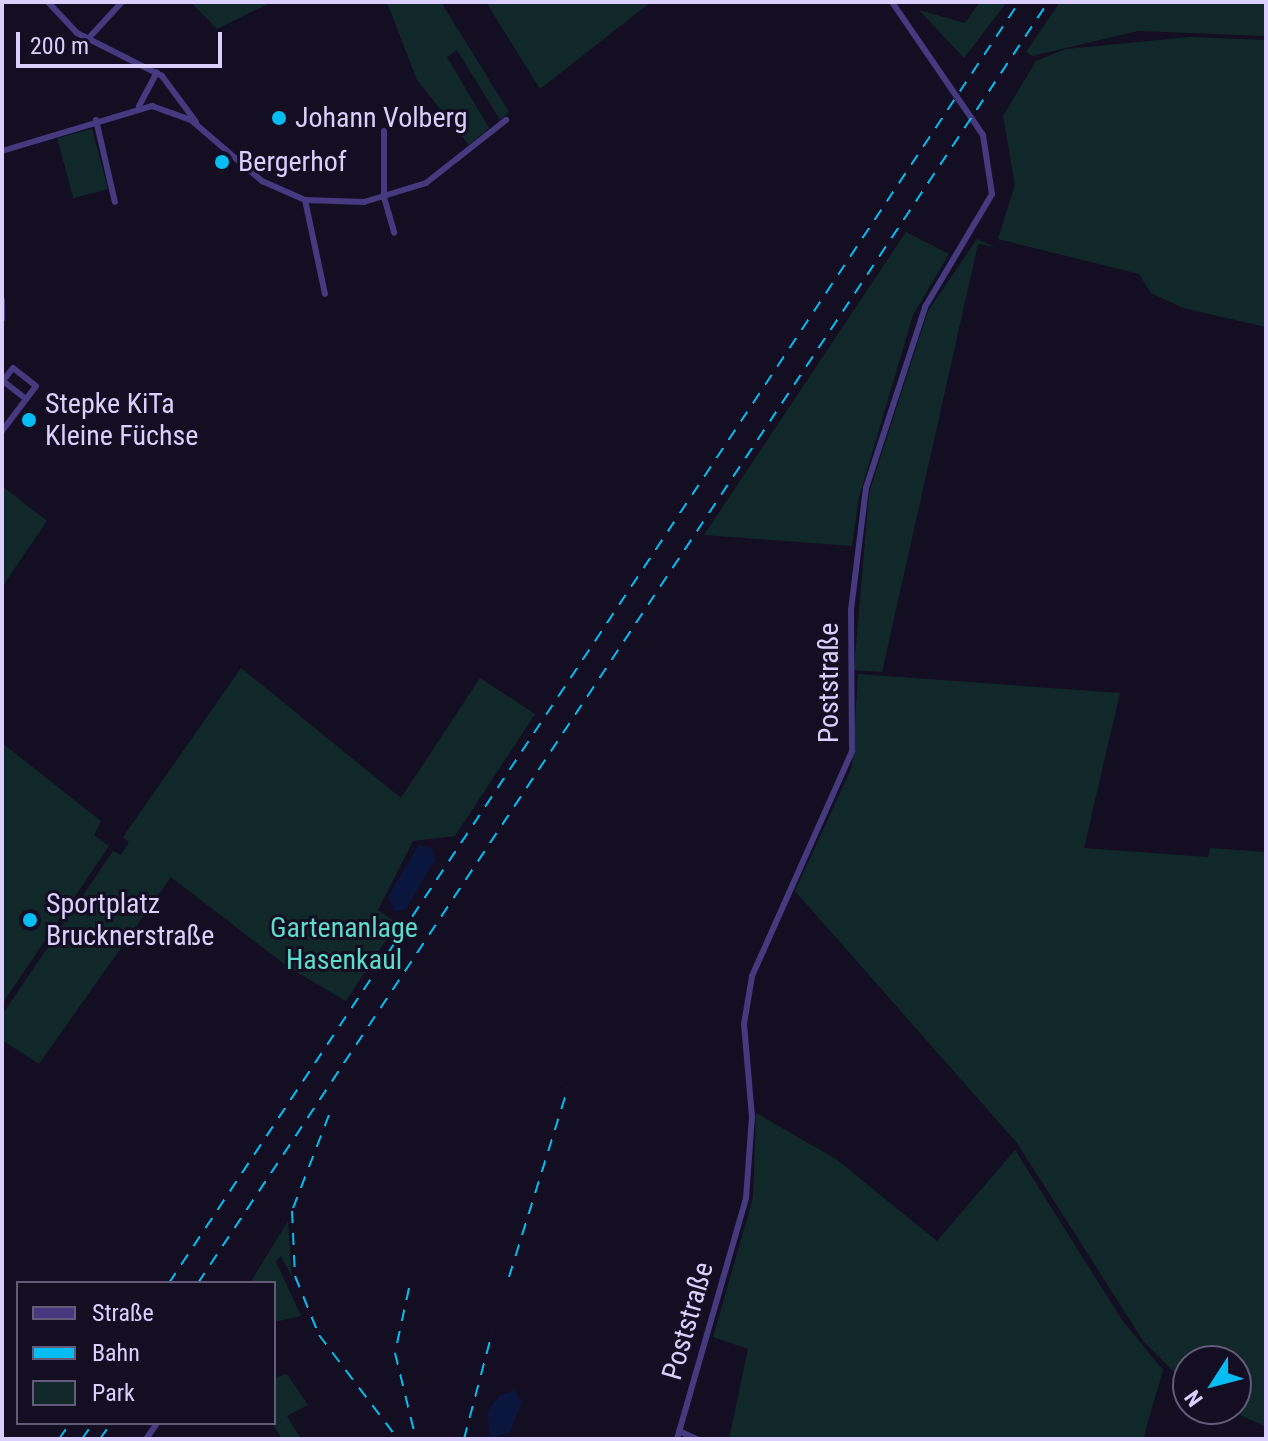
<!DOCTYPE html>
<html>
<head>
<meta charset="utf-8">
<style>
	body { margin:0 }
	#map { position:relative; width:1268px; height:1441px; overflow:hidden; background:#130e21; font-family:"Roboto Condensed",sans-serif }
	div>[style] { position:absolute }
	[style*='--x'] { left:calc(var(--x)*1px); top:calc(var(--y)*1px); width:calc(var(--w)*1px); rotate:calc(var(--a)*1deg) }
	.green>* { inset:0; background:#11282b; transform-origin:0 0 }
	.water>* { inset:0; background:#0a163d }
	.street>* { height:6px; margin:-3px; padding:0 3px; transform-origin:3px; border-radius:3px; background:#453a7f }
	.rail>* { height:2px; margin-top:-1px; transform-origin:0; background:repeating-linear-gradient(90deg,#06bdf3 0 12px,transparent 0 22px) }
	.dots>* { width:22px; height:22px; translate:-50% -50%; box-sizing:border-box; border:4px solid #130e21; border-radius:50% }
	span { translate:-50% -50%; white-space:nowrap; text-align:center; line-height:1.15; -webkit-text-stroke:6px #130e21; paint-order:stroke }
	.poi-label { font-size:28px; color:#dacffe }
	.left { translate:0 -50%; text-align:left }
	.street-label { font-size:28px; color:#dacffe }
	.park-label { font-size:28px; color:#5ddccc }
	.frame { position:absolute; inset:0; border:4px solid #dacffe; pointer-events:none }
	.legend { position:absolute; left:16px; top:1281px; width:260px; height:144px; box-sizing:border-box; background:#130e21; border:2px solid #635b79; margin:0; padding:10px 14px; list-style:none; font-size:24px; color:#dacffe }
	.legend li { display:flex; align-items:center; gap:16px; height:40px }
	.legend b { width:40px; border:2px solid #635b79 }
	.north { position:absolute; left:1172px; top:1345px; width:80px; height:80px; box-sizing:border-box; background:#130e21; border:2px solid #635b79; border-radius:50%; rotate:234deg; font-size:22px; font-weight:700; line-height:32px; text-align:center; color:#dacffe }
	.north::after { content:''; display:block; margin:auto; width:28px; height:36px; background:#06bdf3; clip-path:polygon(50% 0,100% 100%,50% 72%,0 100%) }
	.scale { position:absolute; left:16px; top:32px; width:206px; height:36px; box-sizing:border-box; border:4px solid #dacffe; border-top:0; padding-left:10px; font-size:24px; line-height:28px; white-space:nowrap; color:#dacffe; -webkit-text-stroke:6px #130e21; paint-order:stroke }
</style>
</head>
<body>
<div id="map">
	<div class="green">
		<i style="clip-path:polygon(191px 2px,272px 2px,217px 29px)"></i>
		<i style="clip-path:polygon(387px 2px,441px 2px,509px 112px,500px 120px,457px 50px,447px 57px,489px 128px,469px 145px,417px 80px)"></i>
		<i style="clip-path:polygon(486px 2px,651px 2px,540px 89px)"></i>
		<i style="clip-path:polygon(980px 2px,1007px 2px,964px 58px,919px 10px,965px 23px)"></i>
		<i style="clip-path:polygon(1060px 2px,1266px 2px,1266px 36px,1138px 31px,1032px 56px,1026px 52px)"></i>
		<i style="clip-path:polygon(1190px 37px,1266px 40px,1266px 327px,1183px 308px,1151px 293px,1139px 274px,998px 239px,1015px 185px,1003px 116px,1036px 61px,1066px 49px)"></i>
		<i style="left:92px;top:129px;width:62px;height:36px;rotate:75deg"></i>
		<i style="clip-path:polygon(906px 232px,949px 254px,913px 315px,859px 497px,852px 546px,704px 535px)"></i>
		<i style="clip-path:polygon(977px 239px,995px 247px,978px 244px,882px 672px,854px 670px,869px 493px,928px 311px)"></i>
		<i style="clip-path:polygon(2px 486px,47px 521px,2px 587px)"></i>
		<i style="clip-path:polygon(241px 668px,401px 798px,480px 678px,535px 714px,455px 836px,413px 841px,378px 910px,397px 923px,346px 1001px,288px 967px,171px 877px,39px 1064px,2px 1040px,2px 1015px,113px 851px,121px 855px,129px 842px,123px 837px)"></i>
		<i style="clip-path:polygon(858px 674px,1120px 693px,1084px 848px,1208px 857px,1210px 848px,1266px 852px,1266px 1427px,1227px 1409px,1236px 1409px,1236px 1361px,1188px 1361px,1188px 1386px,1144px 1342px,1017px 1143px,795px 891px,852px 767px)"></i>
		<i style="clip-path:polygon(2px 743px,101px 821px,94px 835px,109px 846px,2px 1004px)"></i>
		<i style="clip-path:polygon(756px 1113px,836px 1159px,937px 1241px,1015px 1150px,1122px 1320px,1163px 1370px,1143px 1439px,729px 1439px,748px 1349px,713px 1337px,753px 1198px)"></i>
		<i style="clip-path:polygon(288px 1221px,292px 1277px,281px 1256px,276px 1262px,301px 1316px,274px 1322px,274px 1283px,250px 1283px)"></i>
		<i style="clip-path:polygon(287px 1374px,308px 1405px,287px 1416px,301px 1439px,282px 1439px,272px 1423px,274px 1378px)"></i>
	</div>
	<div class="water">
		<i style="clip-path:polygon(419px 845px,431px 848px,435px 860px,405px 910px,394px 911px,388px 896px)"></i>
		<i style="clip-path:polygon(515px 1390px,522px 1402px,510px 1432px,489px 1439px,488px 1411px,499px 1396px)"></i>
	</div>
	<div class="street">
		<i style="--x:48;--y:2;--w:42;--a:46.9"></i>
		<i style="--x:77;--y:33;--w:95;--a:26.8"></i>
		<i style="--x:162;--y:76;--w:57;--a:53.5"></i>
		<i style="--x:87;--y:40;--w:52;--a:-47.4"></i>
		<i style="--x:139;--y:106;--w:38;--a:-62"></i>
		<i style="--x:96;--y:120;--w:84;--a:77"></i>
		<i style="--x:384;--y:131;--w:66;--a:90"></i>
		<i style="--x:384;--y:197;--w:37;--a:74"></i>
		<i style="--x:2;--y:151;--w:157;--a:-16.7"></i>
		<i style="--x:152;--y:106;--w:41;--a:19.7"></i>
		<i style="--x:191;--y:120;--w:94;--a:40.7"></i>
		<i style="--x:262;--y:181;--w:47;--a:23.8"></i>
		<i style="--x:305;--y:200;--w:59;--a:1.9"></i>
		<i style="--x:364;--y:202;--w:65;--a:-17"></i>
		<i style="--x:426;--y:183;--w:102;--a:-38.2"></i>
		<i style="--x:305;--y:200;--w:96;--a:78"></i>
		<i style="--x:2;--y:300;--w:19;--a:90"></i>
		<i style="--x:2;--y:431;--w:56;--a:-52.9"></i>
		<i style="--x:36;--y:386;--w:29;--a:-142"></i>
		<i style="--x:13;--y:368;--w:16;--a:128"></i>
		<i style="--x:3;--y:381;--w:29;--a:38"></i>
		<i style="--x:679;--y:1431;--w:20;--a:24"></i>
		<i style="--x:146;--y:1439;--w:19;--a:-55"></i>
		<i style="--x:677;--y:1439;--w:251;--a:-74"></i>
		<i style="--x:746;--y:1198;--w:81;--a:-85.8"></i>
		<i style="--x:752;--y:1117;--w:93;--a:-94.9"></i>
		<i style="--x:744;--y:1024;--w:49;--a:-80.5"></i>
		<i style="--x:752;--y:976;--w:246;--a:-66"></i>
		<i style="--x:852;--y:751;--w:141;--a:-90.4"></i>
		<i style="--x:851;--y:610;--w:123;--a:-83"></i>
		<i style="--x:866;--y:488;--w:190;--a:-71.9"></i>
		<i style="--x:925;--y:307;--w:131;--a:-59.3"></i>
		<i style="--x:992;--y:194;--w:60;--a:-98.7"></i>
		<i style="--x:983;--y:135;--w:161;--a:-124.4"></i>
	</div>
	<div class="rail">
		<i style="--x:329;--y:1115;--w:103;--a:111.1"></i>
		<i style="--x:292;--y:1211;--w:65;--a:87.4"></i>
		<i style="--x:295;--y:1276;--w:64;--a:67.9"></i>
		<i style="--x:319;--y:1335;--w:131;--a:52.8"></i>
		<i style="--x:509;--y:1277;--w:198;--a:-72.7"></i>
		<i style="--x:169;--y:1283;--w:1537;--a:-56.43"></i>
		<i style="--x:198;--y:1283;--w:1537;--a:-56.43"></i>
		<i style="--x:409;--y:1288;--w:66;--a:102.2"></i>
		<i style="--x:395;--y:1353;--w:89;--a:76.3"></i>
		<i style="--x:59;--y:1439;--w:19;--a:-55"></i>
		<i style="--x:82;--y:1439;--w:19;--a:-55"></i>
		<i style="--x:100;--y:1439;--w:19;--a:-55"></i>
		<i style="--x:464;--y:1439;--w:110;--a:-75.2"></i>
	</div>
	<div class="dots">
		<i style="left:279px;top:118px;background:#06bdf3"></i>
		<i style="left:222px;top:162px;background:#06bdf3"></i>
		<i style="left:29px;top:420px;background:#06bdf3"></i>
		<i style="left:30px;top:920px;background:#06bdf3"></i>
	</div>
	<div class="poi-label">
		<span class="left" style="left:295px;top:118px">Johann Volberg</span>
		<span class="left" style="left:238px;top:162px">Bergerhof</span>
		<span class="left" style="left:45px;top:420px">Stepke KiTa<br>Kleine Füchse</span>
		<span class="left" style="left:46px;top:920px">Sportplatz<br>Brucknerstraße</span>
	</div>
	<div class="street-label">
		<span style="left:829px;top:683px;rotate:-90deg">Poststraße</span>
		<span style="left:688px;top:1321px;rotate:-74deg">Poststraße</span>
	</div>
	<div class="park-label">
		<span style="left:344px;top:944px">Gartenanlage<br>Hasenkaul</span>
	</div>
	<div class="frame"></div>
	<ul class="legend">
	<li><b style="height:10px;background:#453a7f"></b>Straße</li>
	<li><b style="height:10px;background:#06bdf3"></b>Bahn</li>
	<li><b style="height:22px;background:#11282b"></b>Park</li>
	</ul>
	<div class="north">N</div>
	<div class="scale">200 m</div>
</div>
</body>
</html>
